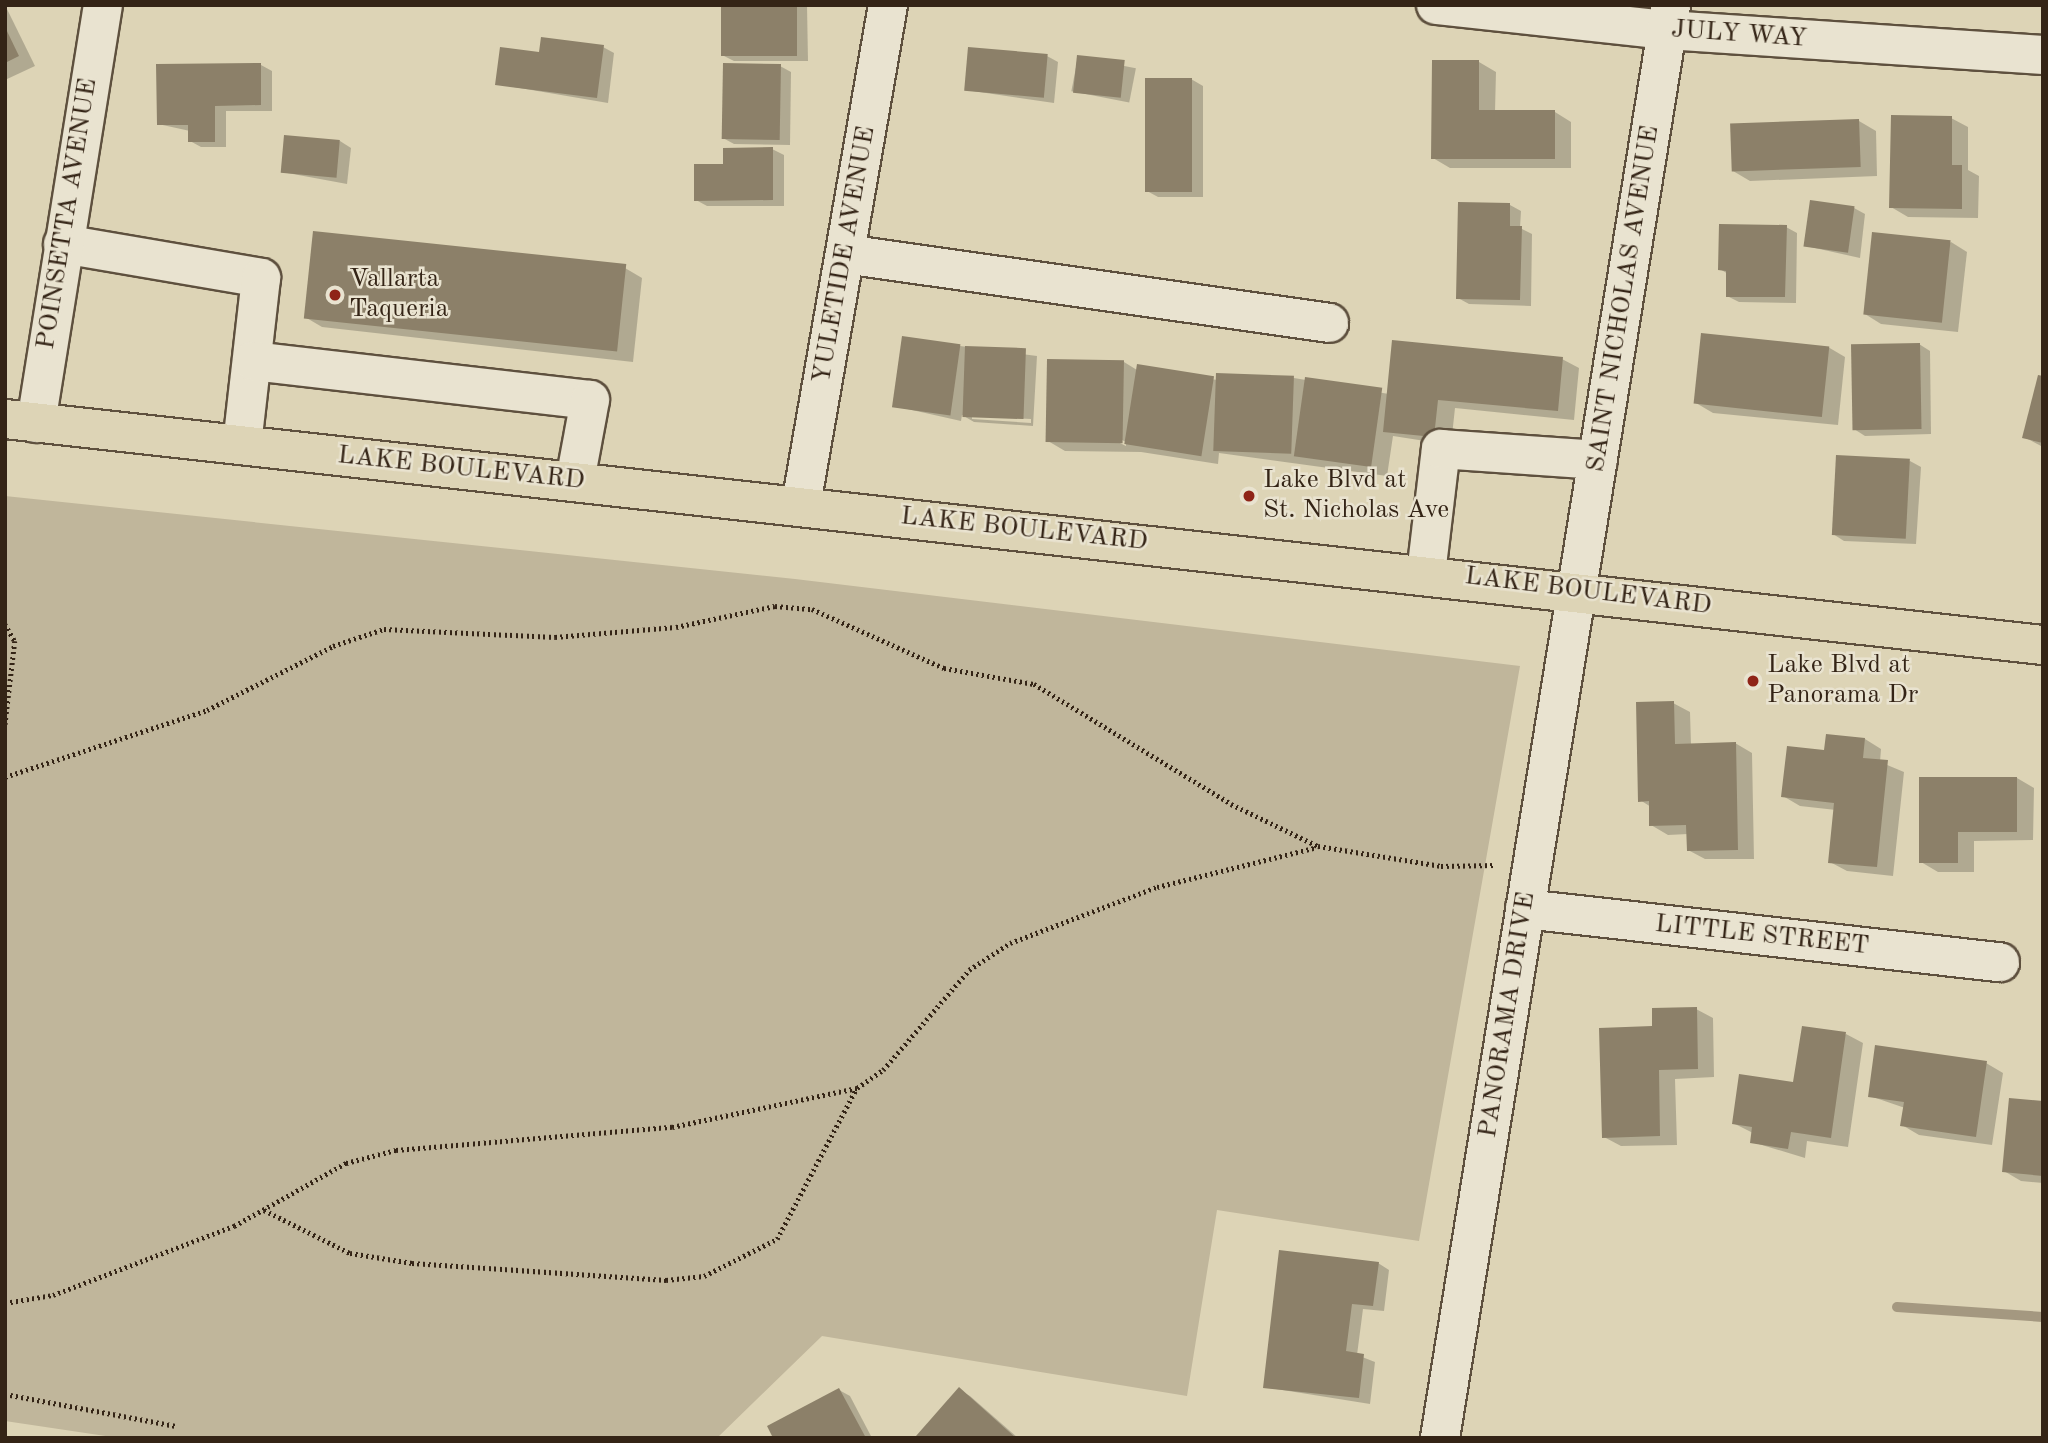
<!DOCTYPE html>
<html>
<head>
<meta charset="utf-8">
<style>
	body { margin:0 }
	#map { position:relative; width:2048px; height:1443px; overflow:hidden; background:#ddd4b6; font-family:"Old Standard TT",serif }
	div>[style] { position:absolute }
	[style*='--x'] { left:calc(var(--x)*1px); top:calc(var(--y)*1px); width:calc(var(--w)*1px); rotate:calc(var(--a)*1deg) }
	.green>* { inset:0; background:#c0b69b }
	.shadow>* { inset:0; background:#0003; transform-origin:0 0 }
	.stream>* { height:10px; margin:-5px; padding:0 5px; transform-origin:5px; border-radius:5px; background:#a49880 }
	.building>* { inset:0; background:#8c8069; transform-origin:0 0 }
	.path>* { height:4.5px; margin-top:-2.25px; transform-origin:0; background:repeating-linear-gradient(90deg,#342416 0 2px,transparent 0 5.5px) }
	.roads { filter:drop-shadow(2px 0 #5e503e) drop-shadow(-2px 0 #5e503e) drop-shadow(0 2px #5e503e) drop-shadow(0 -2px #5e503e) }
	.minor>* { height:38px; margin:-19px; padding:0 19px; transform-origin:19px; border-radius:19px; background:#e9e3d0 }
	.major>* { height:38px; margin:-19px; padding:0 19px; transform-origin:19px; border-radius:19px; background:#ddd4b6 }
	.dots>* { width:19px; height:19px; translate:-50% -50%; box-sizing:border-box; border:4px solid #e9e3d0; border-radius:50% }
	span { translate:-50% -50%; white-space:nowrap; text-align:center; line-height:1.15; -webkit-text-stroke:5px #e9e3d0; paint-order:stroke }
	.street-label { font-size:26px; color:#342416 }
	.poi-label { font-size:26px; color:#342416 }
	.left { translate:0 -50%; text-align:left }
	.frame { position:absolute; inset:0; border:7px solid #342416; pointer-events:none }
</style>
</head>
<body>
<div id="map">
	<div class="green">
		<i style="clip-path:polygon(5px 496px,795px 579px,1520px 666px,1419px 1241px,1217px 1210px,1187px 1396px,822px 1336px,717px 1438px,119px 1438px,5px 1421px)"></i>
	</div>
	<div class="shadow">
		<i style="clip-path:polygon(5px 5px,35px 66px,5px 80px)"></i>
		<i style="clip-path:polygon(722px 5px,807px 5px,808px 61px,734px 61px,722px 55px)"></i>
		<i style="clip-path:polygon(603px 47px,614px 53px,608px 103px,497px 84px)"></i>
		<i style="clip-path:polygon(1047px 56px,1058px 62px,1054px 103px,966px 90px)"></i>
		<i style="left:1078px;top:57px;width:59px;height:35px;rotate:11deg"></i>
		<i style="clip-path:polygon(1479px 62px,1496px 72px,1495px 112px,1555px 112px,1571px 122px,1571px 168px,1450px 168px,1433px 158px)"></i>
		<i style="clip-path:polygon(261px 65px,272px 71px,272px 111px,226px 111px,226px 147px,201px 147px,190px 141px,190px 131px,158px 124px)"></i>
		<i style="clip-path:polygon(780px 66px,791px 72px,790px 145px,734px 144px,723px 138px)"></i>
		<i style="clip-path:polygon(1191px 79px,1203px 86px,1203px 197px,1158px 197px,1147px 191px)"></i>
		<i style="clip-path:polygon(1951px 118px,1968px 127px,1968px 170px,1979px 176px,1978px 218px,1908px 217px,1891px 207px)"></i>
		<i style="clip-path:polygon(1859px 121px,1876px 131px,1877px 176px,1750px 181px,1733px 171px)"></i>
		<i style="clip-path:polygon(340px 141px,351px 148px,347px 184px,282px 172px)"></i>
		<i style="clip-path:polygon(772px 149px,784px 155px,784px 206px,707px 206px,696px 200px)"></i>
		<i style="clip-path:polygon(1510px 205px,1521px 211px,1520px 228px,1532px 234px,1531px 306px,1469px 304px,1458px 298px)"></i>
		<i style="clip-path:polygon(1854px 208px,1865px 214px,1860px 258px,1806px 246px)"></i>
		<i style="clip-path:polygon(1786px 227px,1797px 233px,1796px 303px,1739px 302px,1727px 296px,1728px 274px,1720px 269px)"></i>
		<i style="clip-path:polygon(1951px 242px,1967px 252px,1958px 332px,1881px 324px,1865px 314px)"></i>
		<i style="clip-path:polygon(625px 268px,642px 278px,633px 362px,322px 327px,305px 317px)"></i>
		<i style="clip-path:polygon(1919px 344px,1930px 351px,1931px 434px,1865px 436px,1854px 429px)"></i>
		<i style="clip-path:polygon(evenodd,960px 346px,1037px 356px,1033px 426px,974px 422px,962px 415px,961px 421px,894px 406px,960px 346px,972px 416px,1031px 419px,1031px 423px,972px 419px,972px 416px)"></i>
		<i style="clip-path:polygon(1828px 347px,1845px 357px,1838px 425px,1713px 413px,1696px 403px)"></i>
		<i style="clip-path:polygon(evenodd,1562px 359px,1579px 368px,1574px 420px,1455px 408px,1451px 445px,1393px 436px,1387px 476px,1219px 453px,1218px 464px,1141px 452px,1065px 451px,1048px 441px,1124px 362px,1137px 370px,1218px 380px,1218px 375px,1294px 378px,1389px 394px,1562px 359px,1116px 437px,1126px 442px,1126px 446px,1114px 440px,1116px 437px)"></i>
		<i style="clip-path:polygon(2043px 378px,2043px 447px,2024px 437px)"></i>
		<i style="clip-path:polygon(1910px 461px,1921px 467px,1916px 544px,1844px 541px,1833px 534px)"></i>
		<i style="clip-path:polygon(1673px 703px,1690px 712px,1691px 745px,1735px 743px,1752px 753px,1754px 859px,1705px 859px,1688px 850px,1688px 834px,1668px 835px,1651px 825px,1651px 807px,1640px 800px)"></i>
		<i style="clip-path:polygon(1865px 739px,1881px 749px,1880px 762px,1904px 772px,1893px 876px,1847px 871px,1830px 862px,1836px 810px,1800px 806px,1783px 796px,1825px 752px)"></i>
		<i style="clip-path:polygon(2017px 778px,2034px 788px,2033px 840px,1974px 841px,1974px 872px,1938px 872px,1921px 862px)"></i>
		<i style="clip-path:polygon(1696px 1009px,1713px 1018px,1714px 1077px,1675px 1079px,1677px 1145px,1621px 1146px,1604px 1137px,1654px 1028px)"></i>
		<i style="clip-path:polygon(1846px 1034px,1863px 1043px,1848px 1147px,1807px 1141px,1805px 1158px,1752px 1142px,1753px 1133px,1733px 1123px,1795px 1084px)"></i>
		<i style="clip-path:polygon(1986px 1063px,2003px 1073px,1992px 1145px,1919px 1135px,1902px 1125px,1905px 1108px,1870px 1096px)"></i>
		<i style="clip-path:polygon(2043px 1103px,2043px 1183px,2021px 1181px,2004px 1171px)"></i>
		<i style="clip-path:polygon(1378px 1263px,1389px 1270px,1384px 1311px,1363px 1309px,1357px 1355px,1375px 1362px,1370px 1404px,1264px 1387px)"></i>
		<i style="clip-path:polygon(839px 1390px,850px 1396px,872px 1438px,775px 1438px)"></i>
		<i style="clip-path:polygon(959px 1390px,970px 1396px,1018px 1438px,920px 1438px)"></i>
	</div>
	<div class="stream">
		<i style="--x:1897;--y:1307;--w:146;--a:3.9"></i>
	</div>
	<div class="building">
		<i style="left:721px;top:5px;width:76px;height:51px"></i>
		<i style="clip-path:polygon(5px 27px,19px 56px,5px 63px)"></i>
		<i style="clip-path:polygon(541px 37px,604px 45px,597px 98px,495px 85px,500px 47px,539px 52px)"></i>
		<i style="left:968px;top:47px;width:80px;height:44px;rotate:5deg"></i>
		<i style="left:1077px;top:55px;width:48px;height:38px;rotate:6deg"></i>
		<i style="clip-path:polygon(1432px 60px,1479px 60px,1479px 110px,1555px 110px,1555px 159px,1431px 159px)"></i>
		<i style="clip-path:polygon(261px 63px,261px 105px,215px 106px,215px 142px,188px 142px,188px 125px,157px 125px,156px 64px)"></i>
		<i style="left:723px;top:63px;width:58px;height:76px;rotate:1deg"></i>
		<i style="left:1145px;top:78px;width:47px;height:114px"></i>
		<i style="clip-path:polygon(1891px 115px,1952px 116px,1952px 165px,1962px 165px,1962px 209px,1889px 208px)"></i>
		<i style="left:1859px;top:119px;width:48px;height:129px;rotate:88deg"></i>
		<i style="left:284px;top:135px;width:56px;height:38px;rotate:5deg"></i>
		<i style="clip-path:polygon(773px 147px,773px 200px,694px 201px,694px 164px,723px 164px,723px 148px)"></i>
		<i style="left:1810px;top:200px;width:45px;height:47px;rotate:8deg"></i>
		<i style="clip-path:polygon(1458px 202px,1510px 203px,1510px 226px,1522px 226px,1520px 300px,1456px 299px)"></i>
		<i style="clip-path:polygon(1719px 224px,1787px 225px,1785px 297px,1726px 297px,1726px 271px,1718px 270px)"></i>
		<i style="left:313px;top:231px;width:315px;height:88px;rotate:6deg"></i>
		<i style="left:1872px;top:232px;width:79px;height:83px;rotate:6deg"></i>
		<i style="left:1701px;top:333px;width:129px;height:71px;rotate:6deg"></i>
		<i style="left:902px;top:336px;width:59px;height:72px;rotate:8deg"></i>
		<i style="clip-path:polygon(1392px 340px,1563px 357px,1558px 411px,1438px 400px,1434px 437px,1383px 432px)"></i>
		<i style="left:1920px;top:343px;width:86px;height:69px;rotate:89deg"></i>
		<i style="left:965px;top:346px;width:61px;height:71px;rotate:2deg"></i>
		<i style="left:1047px;top:359px;width:77px;height:83px;rotate:1deg"></i>
		<i style="left:1137px;top:364px;width:78px;height:81px;rotate:9deg"></i>
		<i style="left:1216px;top:373px;width:78px;height:78px;rotate:2deg"></i>
		<i style="clip-path:polygon(2038px 375px,2043px 376px,2043px 443px,2022px 438px)"></i>
		<i style="left:1305px;top:377px;width:78px;height:80px;rotate:8deg"></i>
		<i style="left:1836px;top:455px;width:74px;height:80px;rotate:3deg"></i>
		<i style="clip-path:polygon(1674px 701px,1675px 744px,1736px 742px,1738px 850px,1687px 851px,1686px 825px,1649px 826px,1649px 801px,1638px 802px,1636px 702px)"></i>
		<i style="clip-path:polygon(1826px 734px,1865px 738px,1863px 758px,1888px 760px,1877px 867px,1828px 863px,1834px 803px,1781px 797px,1787px 746px,1824px 750px)"></i>
		<i style="clip-path:polygon(1919px 777px,2017px 777px,2017px 832px,1958px 832px,1958px 863px,1919px 863px)"></i>
		<i style="clip-path:polygon(1697px 1007px,1698px 1069px,1659px 1070px,1660px 1136px,1602px 1138px,1599px 1028px,1652px 1026px,1652px 1008px)"></i>
		<i style="clip-path:polygon(1802px 1026px,1846px 1032px,1831px 1138px,1791px 1132px,1788px 1149px,1750px 1143px,1752px 1127px,1732px 1124px,1739px 1074px,1793px 1082px)"></i>
		<i style="clip-path:polygon(1875px 1045px,1987px 1061px,1976px 1137px,1900px 1126px,1904px 1102px,1868px 1097px)"></i>
		<i style="clip-path:polygon(2009px 1098px,2043px 1101px,2043px 1176px,2002px 1172px)"></i>
		<i style="clip-path:polygon(1279px 1250px,1379px 1262px,1373px 1306px,1352px 1304px,1346px 1351px,1364px 1354px,1359px 1398px,1263px 1388px)"></i>
		<i style="clip-path:polygon(959px 1387px,1016px 1438px,916px 1436px)"></i>
		<i style="clip-path:polygon(839px 1388px,866px 1438px,773px 1438px,767px 1426px)"></i>
	</div>
	<div class="path">
		<i style="--x:5;--y:624;--w:20;--a:60"></i>
		<i style="--x:15;--y:641;--w:86;--a:96.7"></i>
		<i style="--x:5;--y:777;--w:213;--a:-18.3"></i>
		<i style="--x:207;--y:710;--w:141;--a:-26.9"></i>
		<i style="--x:333;--y:646;--w:54;--a:-18.4"></i>
		<i style="--x:384;--y:629;--w:171;--a:2.7"></i>
		<i style="--x:555;--y:637;--w:121;--a:-4.7"></i>
		<i style="--x:676;--y:627;--w:101;--a:-12"></i>
		<i style="--x:775;--y:606;--w:37;--a:5"></i>
		<i style="--x:812;--y:609;--w:145;--a:24.1"></i>
		<i style="--x:944;--y:668;--w:91;--a:10.1"></i>
		<i style="--x:1034;--y:684;--w:231;--a:31.3"></i>
		<i style="--x:1231;--y:804;--w:97;--a:25.8"></i>
		<i style="--x:1318;--y:846;--w:125;--a:9.2"></i>
		<i style="--x:1441;--y:866;--w:55;--a:-1"></i>
		<i style="--x:264;--y:1210;--w:96;--a:26.6"></i>
		<i style="--x:350;--y:1253;--w:63;--a:9.2"></i>
		<i style="--x:412;--y:1263;--w:255;--a:3.8"></i>
		<i style="--x:666;--y:1280;--w:38;--a:-6"></i>
		<i style="--x:704;--y:1276;--w:82;--a:-26.9"></i>
		<i style="--x:777;--y:1239;--w:170;--a:-62.2"></i>
		<i style="--x:5;--y:1303;--w:49;--a:-9.5"></i>
		<i style="--x:53;--y:1295;--w:194;--a:-20.9"></i>
		<i style="--x:234;--y:1226;--w:129;--a:-29.4"></i>
		<i style="--x:346;--y:1163;--w:52;--a:-14.6"></i>
		<i style="--x:396;--y:1150;--w:277;--a:-4.8"></i>
		<i style="--x:672;--y:1127;--w:189;--a:-11.9"></i>
		<i style="--x:857;--y:1088;--w:32;--a:-35"></i>
		<i style="--x:883;--y:1070;--w:132;--a:-49.3"></i>
		<i style="--x:969;--y:970;--w:49;--a:-33.4"></i>
		<i style="--x:1010;--y:943;--w:157;--a:-20.9"></i>
		<i style="--x:1157;--y:887;--w:165;--a:-14"></i>
		<i style="--x:5;--y:1394;--w:174;--a:10.6"></i>
	</div>
	<div class="roads">
		<div class="minor">
			<i style="--x:1436;--y:5;--w:232;--a:6.2"></i>
			<i style="--x:1667;--y:30;--w:377;--a:3.8"></i>
			<i style="--x:63;--y:244;--w:201;--a:9.7"></i>
			<i style="--x:261;--y:278;--w:168;--a:96.5"></i>
			<i style="--x:845;--y:254;--w:489;--a:8.1"></i>
			<i style="--x:253;--y:361;--w:339;--a:6.6"></i>
			<i style="--x:590;--y:400;--w:82;--a:100.5"></i>
			<i style="--x:36;--y:423;--w:423;--a:-80.9"></i>
			<i style="--x:801;--y:505;--w:508;--a:-80.13"></i>
			<i style="--x:1426;--y:574;--w:126;--a:-83.2"></i>
			<i style="--x:1441;--y:449;--w:157;--a:4"></i>
			<i style="--x:1525;--y:909;--w:478;--a:6.4"></i>
			<i style="--x:1440;--y:1438;--w:1451;--a:-80.84"></i>
		</div>
		<div class="major">
			<i style="--x:5;--y:419;--w:2050;--a:6.33"></i>
		</div>
	</div>
	<div class="dots">
		<i style="left:335px;top:295px;background:#8f2418"></i>
		<i style="left:1249px;top:496px;background:#8f2418"></i>
		<i style="left:1753px;top:681px;background:#8f2418"></i>
	</div>
	<div class="street-label">
		<span style="left:1739px;top:35px;rotate:4deg">JULY WAY</span>
		<span style="left:68px;top:214px;rotate:-81deg">POINSETTA AVENUE</span>
		<span style="left:845px;top:255px;rotate:-80deg">YULETIDE AVENUE</span>
		<span style="left:1624px;top:299px;rotate:-81deg">SAINT NICHOLAS AVENUE</span>
		<span style="left:461px;top:469px;rotate:6deg">LAKE BOULEVARD</span>
		<span style="left:1024px;top:530px;rotate:6deg">LAKE BOULEVARD</span>
		<span style="left:1588px;top:592px;rotate:7deg">LAKE BOULEVARD</span>
		<span style="left:1762px;top:936px;rotate:6deg">LITTLE STREET</span>
		<span style="left:1508px;top:1015px;rotate:-81deg">PANORAMA DRIVE</span>
	</div>
	<div class="poi-label">
		<span class="left" style="left:349px;top:295px">Vallarta<br>Taqueria</span>
		<span class="left" style="left:1263px;top:496px">Lake Blvd at<br>St. Nicholas Ave</span>
		<span class="left" style="left:1767px;top:681px">Lake Blvd at<br>Panorama Dr</span>
	</div>
	<div class="frame"></div>
</div>
</body>
</html>
